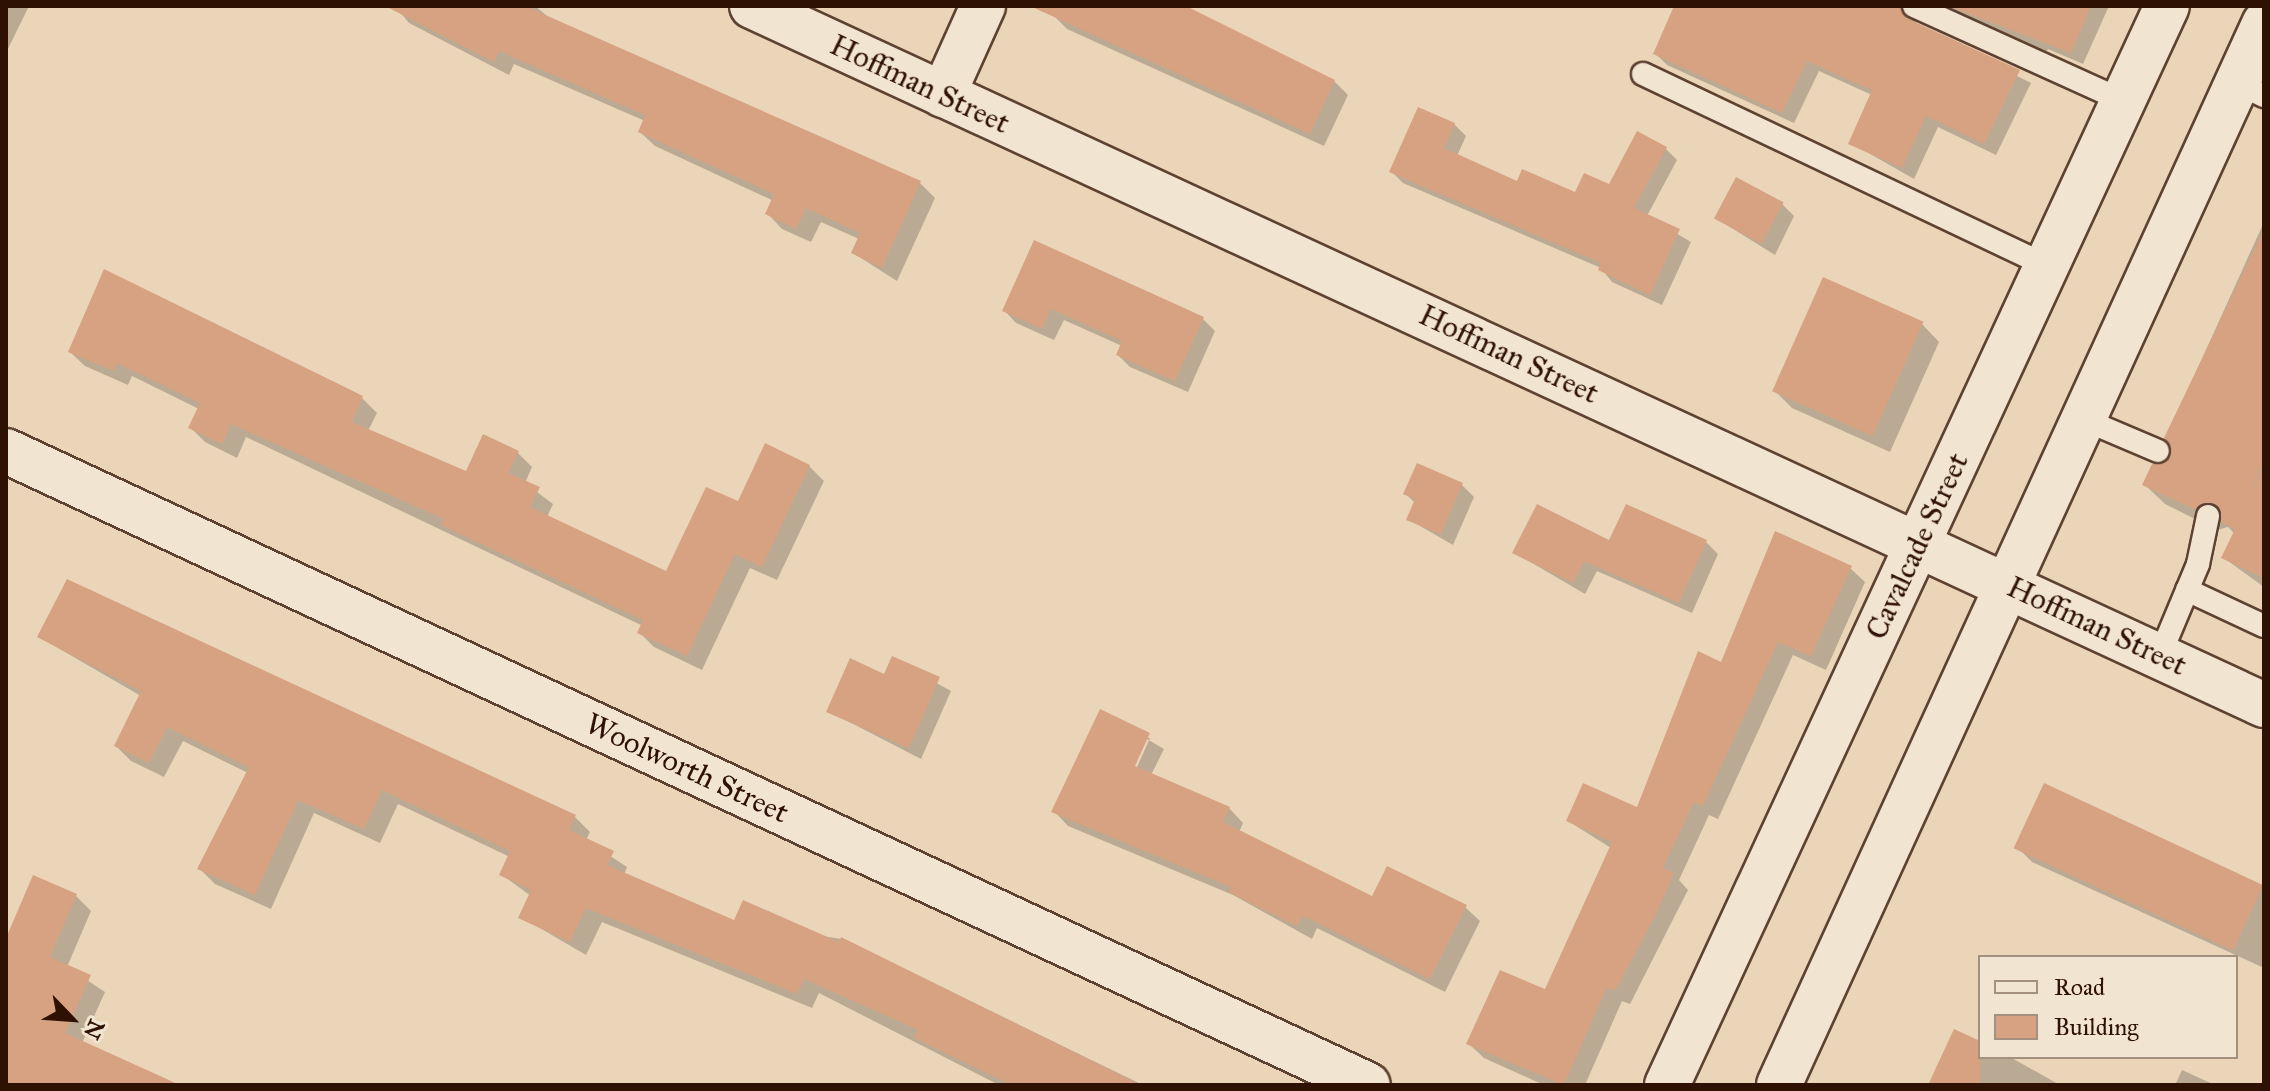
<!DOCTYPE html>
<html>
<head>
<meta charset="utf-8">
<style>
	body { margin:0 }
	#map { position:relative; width:2270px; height:1091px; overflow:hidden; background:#ead5b8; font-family:"IM FELL Great Primer",serif }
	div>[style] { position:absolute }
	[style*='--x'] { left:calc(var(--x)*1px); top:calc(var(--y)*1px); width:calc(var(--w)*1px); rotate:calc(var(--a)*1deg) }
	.shadow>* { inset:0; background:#0003 }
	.building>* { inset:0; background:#d7a282; transform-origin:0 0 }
	.roads { filter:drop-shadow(2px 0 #5e4231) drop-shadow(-2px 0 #5e4231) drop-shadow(0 2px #5e4231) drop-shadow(0 -2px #5e4231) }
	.lane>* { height:22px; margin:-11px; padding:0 11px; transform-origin:11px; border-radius:11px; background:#f1e4d1 }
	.street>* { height:44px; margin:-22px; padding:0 22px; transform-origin:22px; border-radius:22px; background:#f1e4d1 }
	.secondary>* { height:44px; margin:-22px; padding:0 22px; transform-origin:22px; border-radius:22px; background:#f1e4d1 }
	span { translate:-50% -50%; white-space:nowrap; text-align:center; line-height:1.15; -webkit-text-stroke:6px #f1e4d1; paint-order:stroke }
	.street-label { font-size:30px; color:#2f1104 }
	.frame { position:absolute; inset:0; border:8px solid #2f1104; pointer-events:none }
	.legend { position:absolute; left:1978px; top:955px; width:260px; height:104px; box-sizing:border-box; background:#f1e4d1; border:2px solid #a3907f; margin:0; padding:10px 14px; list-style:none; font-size:24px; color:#2f1104 }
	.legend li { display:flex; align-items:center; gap:16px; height:40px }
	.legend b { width:40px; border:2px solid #a3907f }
	.north { position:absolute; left:32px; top:979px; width:80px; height:80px; -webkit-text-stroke:6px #f1e4d1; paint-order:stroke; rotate:115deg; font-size:22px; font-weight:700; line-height:32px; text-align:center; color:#2f1104 }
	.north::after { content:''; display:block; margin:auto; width:28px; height:36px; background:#2f1104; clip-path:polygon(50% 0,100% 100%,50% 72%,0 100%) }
</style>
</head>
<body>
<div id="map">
	<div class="shadow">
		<i style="clip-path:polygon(6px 6px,29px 6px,6px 53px)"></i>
		<i style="clip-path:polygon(395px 6px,535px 6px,552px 20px,920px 183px,935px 198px,897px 281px,853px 253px,859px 239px,821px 222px,811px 242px,782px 229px,768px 214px,774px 201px,655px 146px,640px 132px,645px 121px,514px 64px,509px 75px,409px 23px)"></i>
		<i style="clip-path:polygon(1057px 6px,1179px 6px,1334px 81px,1348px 95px,1324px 146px,1067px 29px,1053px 15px)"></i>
		<i style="clip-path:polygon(1676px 6px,1929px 6px,1912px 12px,1917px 25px,2031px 83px,1996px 155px,1938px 127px,1914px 179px,1851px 143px,1872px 95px,1819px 71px,1794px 123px,1667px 65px,1655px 53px)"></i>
		<i style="clip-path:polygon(1937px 6px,2109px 6px,2083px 64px,2048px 49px,2045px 55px)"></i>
		<i style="clip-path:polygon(1454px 124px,1466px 136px,1457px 156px,1518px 183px,1576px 194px,1610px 187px,1665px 148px,1677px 160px,1647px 216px,1691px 242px,1662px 305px,1612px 282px,1601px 268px,1403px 183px,1391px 171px)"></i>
		<i style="clip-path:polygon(1782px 204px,1794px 216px,1775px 255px,1717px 219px)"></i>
		<i style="clip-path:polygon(2264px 222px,2264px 587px,2224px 558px,2235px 534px,2228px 527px,2217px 530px,2165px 504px,2144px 484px,2173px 458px,2166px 438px)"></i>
		<i style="clip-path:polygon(1035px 243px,1203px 319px,1215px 331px,1188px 392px,1130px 367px,1118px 355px,1122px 346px,1064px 320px,1054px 340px,1016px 323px,1004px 310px)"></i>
		<i style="clip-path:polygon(1922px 324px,1939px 342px,1890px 452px,1792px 408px,1774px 390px)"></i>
		<i style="clip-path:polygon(70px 352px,362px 398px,377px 413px,368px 431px,467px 473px,517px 452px,532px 467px,525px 483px,553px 504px,547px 517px,667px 574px,739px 504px,809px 466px,824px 481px,777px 580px,750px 568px,702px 670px,654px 647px,640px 633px,643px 626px,246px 437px,237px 458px,205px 442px,190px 427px,199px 409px,132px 376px,128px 385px,85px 366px)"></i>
		<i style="clip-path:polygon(1461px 484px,1474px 497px,1453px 545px,1408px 519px,1415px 503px,1406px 494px)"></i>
		<i style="clip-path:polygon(1706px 542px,1718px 554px,1692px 613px,1597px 571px,1585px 594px,1515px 553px)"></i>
		<i style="clip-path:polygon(1850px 568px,1865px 582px,1826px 670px,1793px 655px,1718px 819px,1709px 815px,1679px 880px,1688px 890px,1630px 1004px,1622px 1001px,1585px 1085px,1544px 1085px,1484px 1058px,1469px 1044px,1546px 992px,1611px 848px,1568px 821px,1638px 809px,1722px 664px)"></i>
		<i style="clip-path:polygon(39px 637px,575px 817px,590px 832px,586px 840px,627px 867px,624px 875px,735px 923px,842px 939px,1143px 1085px,999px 1085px,819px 993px,812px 1008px,602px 922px,586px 955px,521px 917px,531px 896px,501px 874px,510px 857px,398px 804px,380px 843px,314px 813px,271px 909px,215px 884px,200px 869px,248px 773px,183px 741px,164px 777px,131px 761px,116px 746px,141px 696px)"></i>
		<i style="clip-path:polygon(893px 659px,951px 691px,921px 759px,828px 711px,885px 676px)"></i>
		<i style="clip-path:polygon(evenodd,1101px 712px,1164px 749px,1151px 775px,1229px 808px,1243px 823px,1239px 832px,1373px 898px,1465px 907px,1480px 921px,1445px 992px,1317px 928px,1312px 939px,1233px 895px,1068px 826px,1054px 811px,1101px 712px,1146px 738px,1150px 738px,1133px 776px,1129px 774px,1146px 738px)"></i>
		<i style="clip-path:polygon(2018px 848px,2264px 887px,2264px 968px,2032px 862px)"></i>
		<i style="clip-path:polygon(76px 896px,91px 911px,67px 967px,105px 992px,82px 1043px,165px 1085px,6px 1085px,6px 943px)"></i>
		<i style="clip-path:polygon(1980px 1043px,1980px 1057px,2010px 1057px,2060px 1085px,1931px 1085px)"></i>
		<i style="clip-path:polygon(2182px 1070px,2215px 1085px,2175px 1085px)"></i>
	</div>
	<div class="building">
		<i style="clip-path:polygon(385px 6px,525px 6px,921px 181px,882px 268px,851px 253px,860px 233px,806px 208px,796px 229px,765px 214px,774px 194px,638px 132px,645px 115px,499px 51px,494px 62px)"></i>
		<i style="clip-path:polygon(1030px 6px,1186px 6px,1335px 80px,1310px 134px)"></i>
		<i style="clip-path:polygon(1674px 6px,1900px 6px,1908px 19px,2020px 70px,1984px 144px,1926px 116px,1902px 168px,1848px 144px,1872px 90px,1807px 61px,1782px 113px,1653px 54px)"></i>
		<i style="clip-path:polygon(1948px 6px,2091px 6px,2071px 53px)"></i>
		<i style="clip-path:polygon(1418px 107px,1455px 123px,1444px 148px,1517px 181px,1522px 169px,1575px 192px,1584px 173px,1609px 184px,1637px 131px,1667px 147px,1634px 208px,1680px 229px,1650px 295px,1598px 270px,1601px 263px,1389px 172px)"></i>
		<i style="left:1736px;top:177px;width:54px;height:47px;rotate:28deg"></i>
		<i style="clip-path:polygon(2264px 229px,2264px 461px,2250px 491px,2264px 466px,2264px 578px,2221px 558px,2235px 529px,2221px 522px,2217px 505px,2196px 510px,2142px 485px,2152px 464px,2170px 457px,2164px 438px)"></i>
		<i style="clip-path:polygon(1034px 240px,1204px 317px,1175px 381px,1116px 355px,1122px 341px,1051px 309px,1042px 329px,1002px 311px)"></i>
		<i style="clip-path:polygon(104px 269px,363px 396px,352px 422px,466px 471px,483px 434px,519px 451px,508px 473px,540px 487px,530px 507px,666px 571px,706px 487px,738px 501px,765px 443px,810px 465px,762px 567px,735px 554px,687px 656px,637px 633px,643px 620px,441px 525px,444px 519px,231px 424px,222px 444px,188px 428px,200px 403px,117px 363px,114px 371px,68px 352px)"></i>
		<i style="left:1823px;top:277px;width:110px;height:125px;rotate:24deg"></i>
		<i style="clip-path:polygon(1417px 463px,1463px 483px,1441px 534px,1406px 520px,1415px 499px,1403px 494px)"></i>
		<i style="clip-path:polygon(1537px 504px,1609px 540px,1626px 504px,1707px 540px,1679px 603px,1584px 561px,1573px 583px,1512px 553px)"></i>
		<i style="clip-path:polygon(1775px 531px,1852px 566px,1811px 656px,1778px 642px,1703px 806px,1694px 802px,1663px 868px,1674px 873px,1655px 916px,1615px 991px,1607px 987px,1564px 1085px,1466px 1044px,1500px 970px,1545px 989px,1612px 842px,1566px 821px,1583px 783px,1637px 807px,1698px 651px,1721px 662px)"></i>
		<i style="clip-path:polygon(67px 579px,576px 815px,569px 830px,614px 851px,607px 865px,734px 920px,743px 900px,839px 942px,841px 937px,1141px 1085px,1012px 1085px,914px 1038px,918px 1030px,804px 979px,797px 994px,586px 908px,570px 942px,518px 918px,531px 890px,499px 875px,510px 851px,382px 790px,364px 829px,298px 800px,255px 895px,197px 869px,249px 767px,167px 727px,149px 763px,114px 746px,141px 691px,37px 637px)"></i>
		<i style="clip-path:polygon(892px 656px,940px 677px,909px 748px,826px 712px,850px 658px,884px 674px)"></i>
		<i style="clip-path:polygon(1100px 709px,1150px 733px,1135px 766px,1230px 807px,1223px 822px,1372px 896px,1387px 866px,1467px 905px,1430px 979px,1303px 916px,1297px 926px,1228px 892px,1231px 887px,1051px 812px)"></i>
		<i style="left:2044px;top:783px;width:242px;height:72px;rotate:25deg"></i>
		<i style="clip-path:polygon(33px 875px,77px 894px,50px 957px,91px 975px,65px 1033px,180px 1085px,6px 1085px,6px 938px)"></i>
		<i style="clip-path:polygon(1954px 1029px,1980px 1041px,1980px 1085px,1928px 1085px)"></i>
	</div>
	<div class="roads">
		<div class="lane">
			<i style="--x:1914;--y:6;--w:230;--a:24.4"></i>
			<i style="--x:1643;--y:74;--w:447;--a:25.4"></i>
			<i style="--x:2237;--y:83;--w:30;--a:26"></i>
			<i style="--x:2085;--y:420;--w:79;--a:23"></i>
			<i style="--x:2187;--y:590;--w:85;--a:25.1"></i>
			<i style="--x:2160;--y:655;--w:99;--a:-67.3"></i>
			<i style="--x:2198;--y:564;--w:49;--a:-78.2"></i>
		</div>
		<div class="street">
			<i style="--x:943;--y:95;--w:98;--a:-65.8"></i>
			<i style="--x:6;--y:451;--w:1502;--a:24.96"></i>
		</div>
		<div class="secondary">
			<i style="--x:752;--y:6;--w:1666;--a:24.81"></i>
			<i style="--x:1667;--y:1085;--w:1189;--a:-65.14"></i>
			<i style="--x:1779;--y:1085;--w:1167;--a:-65.43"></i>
		</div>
	</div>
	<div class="street-label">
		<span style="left:920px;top:84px;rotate:25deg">Hoffman Street</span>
		<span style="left:1509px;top:354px;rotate:25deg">Hoffman Street</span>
		<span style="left:1917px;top:546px;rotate:-65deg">Cavalcade Street</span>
		<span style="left:2097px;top:626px;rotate:25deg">Hoffman Street</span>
		<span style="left:687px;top:768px;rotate:25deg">Woolworth Street</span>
	</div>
	<div class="frame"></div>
	<ul class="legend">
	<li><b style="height:10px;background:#f1e4d1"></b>Road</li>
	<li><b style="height:22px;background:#d7a282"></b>Building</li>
	</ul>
	<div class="north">N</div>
</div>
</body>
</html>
